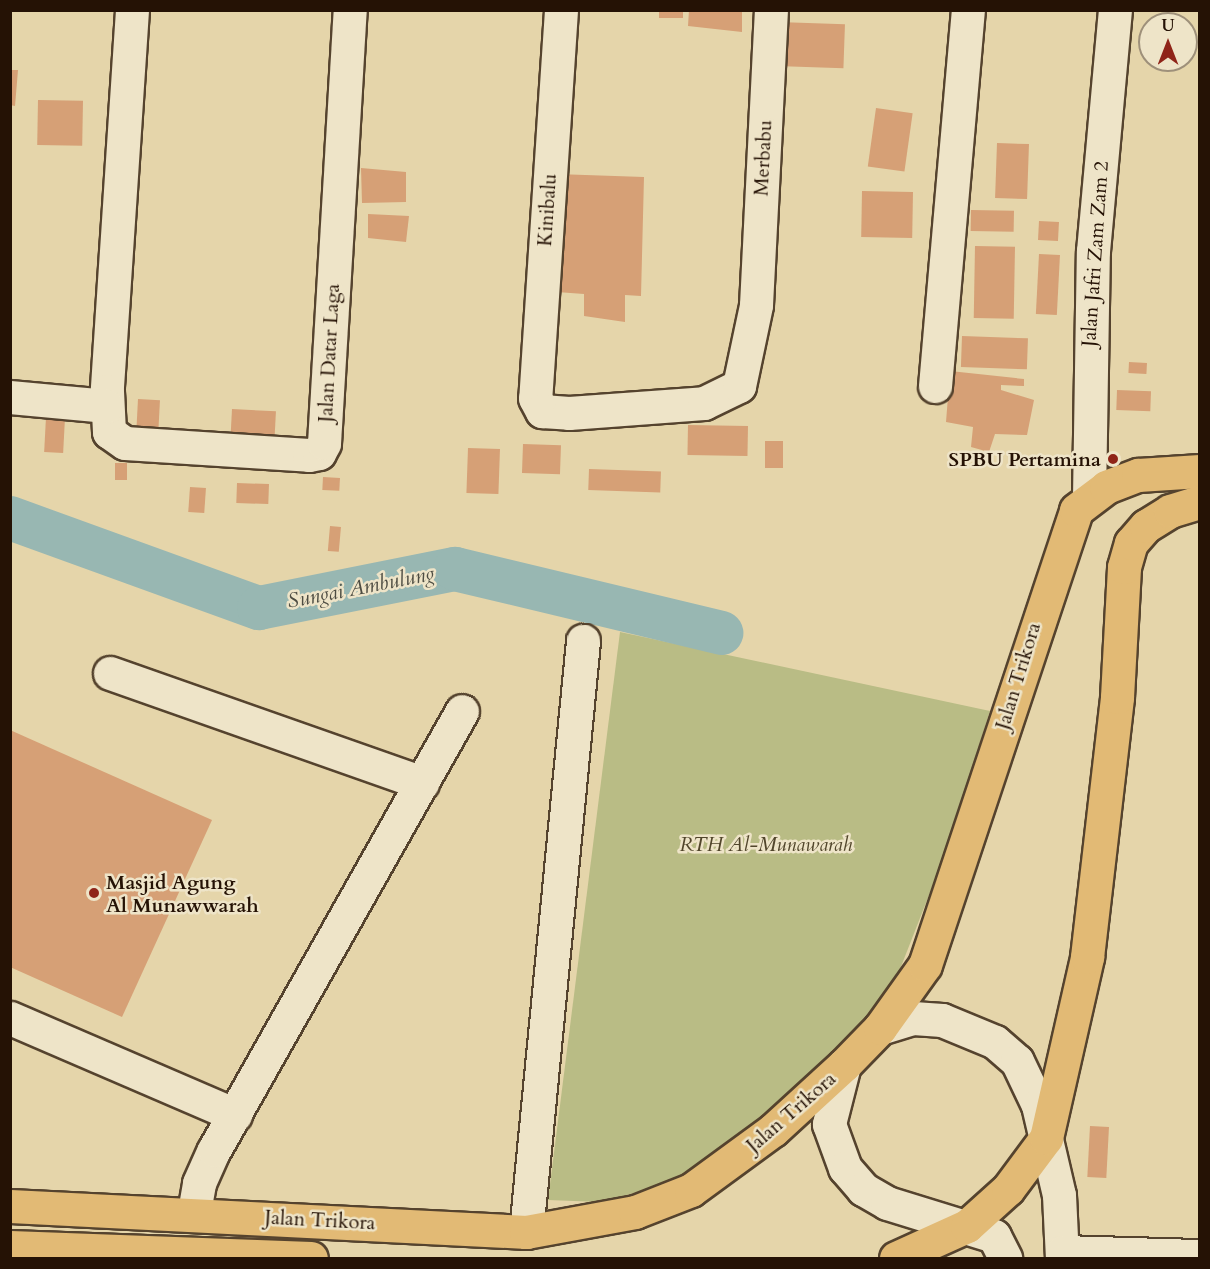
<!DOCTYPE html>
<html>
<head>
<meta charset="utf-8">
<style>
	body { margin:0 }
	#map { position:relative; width:1210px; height:1269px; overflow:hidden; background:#e5d5aa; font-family:Cardo,serif }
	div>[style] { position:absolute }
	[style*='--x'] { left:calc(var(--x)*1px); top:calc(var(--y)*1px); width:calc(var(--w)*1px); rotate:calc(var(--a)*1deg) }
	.green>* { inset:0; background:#b9bc85 }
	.river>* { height:44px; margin:-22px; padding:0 22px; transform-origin:22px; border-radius:22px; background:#98b7b2 }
	.building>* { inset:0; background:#d6a076; transform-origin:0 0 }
	.roads { filter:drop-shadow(2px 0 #55432e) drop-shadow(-2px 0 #55432e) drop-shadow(0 2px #55432e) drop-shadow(0 -2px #55432e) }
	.minor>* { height:33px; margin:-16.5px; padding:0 16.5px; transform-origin:16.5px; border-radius:16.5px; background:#eee4c8 }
	.major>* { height:33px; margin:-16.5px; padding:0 16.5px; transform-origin:16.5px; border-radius:16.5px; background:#e2ba75 }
	.dots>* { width:16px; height:16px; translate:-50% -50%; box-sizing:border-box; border:3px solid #eee4c8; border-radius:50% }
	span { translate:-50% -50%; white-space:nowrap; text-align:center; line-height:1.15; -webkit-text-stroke:5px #eee4c8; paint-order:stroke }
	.street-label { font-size:20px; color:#251205 }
	.poi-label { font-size:20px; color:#251205; font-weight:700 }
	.right { translate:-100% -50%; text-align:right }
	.left { translate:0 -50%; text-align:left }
	.park-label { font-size:20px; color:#51452b; font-style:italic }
	.water-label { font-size:21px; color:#4d4c42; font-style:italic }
	.frame { position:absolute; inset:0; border:12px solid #251205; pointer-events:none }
	.north { position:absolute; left:1138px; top:12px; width:60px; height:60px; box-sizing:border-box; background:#eee4c8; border:2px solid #9e907a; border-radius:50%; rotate:0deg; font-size:16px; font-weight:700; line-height:24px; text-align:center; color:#251205 }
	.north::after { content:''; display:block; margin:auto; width:21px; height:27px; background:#8f2418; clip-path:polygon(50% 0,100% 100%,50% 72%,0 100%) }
</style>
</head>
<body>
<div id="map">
	<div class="green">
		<i style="clip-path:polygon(620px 632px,990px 711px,940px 867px,884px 1010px,830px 1068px,717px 1156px,657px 1187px,600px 1202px,548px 1200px)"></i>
	</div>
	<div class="river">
		<i style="--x:10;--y:518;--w:265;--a:19.9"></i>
		<i style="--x:259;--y:608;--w:200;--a:-11.3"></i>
		<i style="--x:455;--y:569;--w:274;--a:13.5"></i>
	</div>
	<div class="building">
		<i style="left:659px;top:10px;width:24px;height:8px"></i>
		<i style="clip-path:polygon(689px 10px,742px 10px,742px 32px,688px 26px)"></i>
		<i style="left:778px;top:22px;width:67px;height:44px;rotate:2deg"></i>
		<i style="clip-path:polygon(10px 70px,18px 70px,15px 106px,10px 105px)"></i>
		<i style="left:38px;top:100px;width:45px;height:45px;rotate:1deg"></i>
		<i style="left:876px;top:108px;width:37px;height:59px;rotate:8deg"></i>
		<i style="left:997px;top:143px;width:32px;height:55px;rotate:2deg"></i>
		<i style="clip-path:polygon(361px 168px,406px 172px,406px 202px,362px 203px)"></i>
		<i style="clip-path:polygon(556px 174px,644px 177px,641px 296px,625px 295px,625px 322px,584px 316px,584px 294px,557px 292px)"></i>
		<i style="left:862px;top:191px;width:51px;height:46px;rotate:1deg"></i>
		<i style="left:971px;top:210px;width:43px;height:21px;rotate:1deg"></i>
		<i style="clip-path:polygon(368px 214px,409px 216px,406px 242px,368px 238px)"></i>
		<i style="left:1039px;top:221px;width:20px;height:19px;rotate:3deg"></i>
		<i style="left:975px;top:246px;width:40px;height:72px;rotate:1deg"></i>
		<i style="left:1039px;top:254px;width:21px;height:60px;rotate:3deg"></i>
		<i style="left:962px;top:336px;width:66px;height:31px;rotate:2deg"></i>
		<i style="left:1129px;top:362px;width:18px;height:11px;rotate:3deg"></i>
		<i style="clip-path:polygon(950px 371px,1024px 379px,1024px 386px,1001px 385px,1001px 390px,1034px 400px,1027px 435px,995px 434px,989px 452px,971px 447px,973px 427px,946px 422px)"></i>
		<i style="left:1117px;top:390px;width:34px;height:20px;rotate:2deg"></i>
		<i style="left:138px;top:399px;width:22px;height:39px;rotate:3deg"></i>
		<i style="left:232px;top:409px;width:44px;height:29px;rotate:3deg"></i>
		<i style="left:46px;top:417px;width:19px;height:35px;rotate:3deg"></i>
		<i style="left:688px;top:425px;width:60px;height:30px;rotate:1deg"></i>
		<i style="left:765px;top:441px;width:18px;height:27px"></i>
		<i style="left:523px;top:444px;width:38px;height:29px;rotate:2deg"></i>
		<i style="left:468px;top:448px;width:32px;height:45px;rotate:2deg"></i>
		<i style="left:115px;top:463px;width:12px;height:17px"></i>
		<i style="left:589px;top:469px;width:72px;height:21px;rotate:2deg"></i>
		<i style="left:323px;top:477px;width:17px;height:13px;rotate:3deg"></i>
		<i style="left:237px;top:483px;width:32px;height:20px;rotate:2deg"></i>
		<i style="left:190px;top:487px;width:16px;height:25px;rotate:4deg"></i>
		<i style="left:330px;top:526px;width:11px;height:25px;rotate:5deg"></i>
		<i style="clip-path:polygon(10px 730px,212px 820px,122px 1017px,10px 967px)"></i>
		<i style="left:1090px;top:1126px;width:19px;height:51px;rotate:3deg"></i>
	</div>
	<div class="roads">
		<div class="minor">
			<i style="--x:132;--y:10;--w:382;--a:93.8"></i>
			<i style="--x:107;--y:391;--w:41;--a:87.2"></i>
			<i style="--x:109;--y:432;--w:19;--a:35"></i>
			<i style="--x:125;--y:443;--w:184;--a:3.7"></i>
			<i style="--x:309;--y:455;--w:10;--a:-11"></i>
			<i style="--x:319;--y:453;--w:11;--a:-63"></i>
			<i style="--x:324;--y:443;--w:434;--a:-86.6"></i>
			<i style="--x:561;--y:10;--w:389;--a:93.8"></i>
			<i style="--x:535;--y:398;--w:15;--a:62"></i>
			<i style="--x:542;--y:411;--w:27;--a:4"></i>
			<i style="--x:569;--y:413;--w:135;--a:-4.2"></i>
			<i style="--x:704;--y:403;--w:39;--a:-26"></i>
			<i style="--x:739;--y:386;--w:83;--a:-78.1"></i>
			<i style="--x:756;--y:305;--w:295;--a:-87.1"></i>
			<i style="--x:935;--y:386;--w:377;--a:-85"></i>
			<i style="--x:10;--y:397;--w:97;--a:5.3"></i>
			<i style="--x:1089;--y:498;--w:247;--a:-89.1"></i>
			<i style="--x:1093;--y:251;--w:242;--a:-84.8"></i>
			<i style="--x:110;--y:673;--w:331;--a:19.4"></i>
			<i style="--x:10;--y:1018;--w:245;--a:23.3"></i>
			<i style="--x:880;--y:1028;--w:34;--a:-17"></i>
			<i style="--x:913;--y:1018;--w:29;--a:4"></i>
			<i style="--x:942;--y:1020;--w:57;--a:22.5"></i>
			<i style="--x:995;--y:1042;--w:29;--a:41"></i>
			<i style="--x:1017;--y:1061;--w:49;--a:64.5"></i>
			<i style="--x:1038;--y:1105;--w:92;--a:76.9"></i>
			<i style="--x:1059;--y:1195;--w:63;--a:87.3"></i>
			<i style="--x:844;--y:1065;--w:61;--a:104.3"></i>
			<i style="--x:829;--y:1124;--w:47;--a:70"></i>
			<i style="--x:845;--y:1168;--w:28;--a:49"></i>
			<i style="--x:863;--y:1189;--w:28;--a:30"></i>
			<i style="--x:887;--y:1203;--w:112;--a:17.1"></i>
			<i style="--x:994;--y:1236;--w:25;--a:63"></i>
			<i style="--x:194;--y:1212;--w:29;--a:-80"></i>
			<i style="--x:199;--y:1183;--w:36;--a:-66"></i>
			<i style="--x:214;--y:1150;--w:504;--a:-60.54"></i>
			<i style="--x:526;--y:1232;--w:594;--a:-84.49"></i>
			<i style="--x:1062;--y:1252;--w:138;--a:1.7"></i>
		</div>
		<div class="major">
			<i style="--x:10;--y:1206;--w:517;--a:2.88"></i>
			<i style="--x:526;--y:1232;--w:111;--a:-10.4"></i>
			<i style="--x:635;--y:1212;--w:60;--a:-21.4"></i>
			<i style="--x:691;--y:1190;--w:102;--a:-36.2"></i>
			<i style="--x:773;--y:1130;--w:96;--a:-42.5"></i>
			<i style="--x:844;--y:1065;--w:52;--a:-45.8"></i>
			<i style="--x:880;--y:1028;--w:77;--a:-54.5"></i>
			<i style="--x:925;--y:965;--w:479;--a:-71.6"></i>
			<i style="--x:1076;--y:510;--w:38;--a:-37"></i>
			<i style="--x:1106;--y:487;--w:34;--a:-21"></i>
			<i style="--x:1138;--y:475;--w:62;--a:-3.7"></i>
			<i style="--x:10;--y:1247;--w:301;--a:2.1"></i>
			<i style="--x:896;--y:1258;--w:78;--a:-24.3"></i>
			<i style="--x:967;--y:1226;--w:55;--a:-42.1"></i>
			<i style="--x:1008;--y:1189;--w:64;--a:-53.3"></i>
			<i style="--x:1046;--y:1138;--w:186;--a:-77.2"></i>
			<i style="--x:1087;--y:957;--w:262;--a:-83.4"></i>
			<i style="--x:1117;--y:697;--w:130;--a:-86.9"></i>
			<i style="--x:1124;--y:567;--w:25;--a:-74"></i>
			<i style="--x:1131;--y:543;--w:23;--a:-49"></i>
			<i style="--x:1146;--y:526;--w:28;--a:-32"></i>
			<i style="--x:1170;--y:511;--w:31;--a:-17"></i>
		</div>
	</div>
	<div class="dots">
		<i style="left:1113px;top:459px;background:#8f2418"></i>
		<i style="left:94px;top:893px;background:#8f2418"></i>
	</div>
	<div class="street-label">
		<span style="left:763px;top:158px;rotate:-87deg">Merbabu</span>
		<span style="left:547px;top:210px;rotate:-86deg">Kinibalu</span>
		<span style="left:1095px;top:254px;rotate:-86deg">Jalan Jafri Zam Zam 2</span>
		<span style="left:329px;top:353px;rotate:-87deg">Jalan Datar Laga</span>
		<span style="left:1018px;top:676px;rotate:-73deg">Jalan Trikora</span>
		<span style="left:791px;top:1112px;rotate:-41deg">Jalan Trikora</span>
		<span style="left:320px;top:1220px;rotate:3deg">Jalan Trikora</span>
	</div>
	<div class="poi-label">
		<span class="right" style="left:1101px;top:459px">SPBU Pertamina</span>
		<span class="left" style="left:106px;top:894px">Masjid Agung<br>Al Munawwarah</span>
	</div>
	<div class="park-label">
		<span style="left:766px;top:844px">RTH Al-Munawarah</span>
	</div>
	<div class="water-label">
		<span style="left:361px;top:588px;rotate:-11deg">Sungai Ambulung</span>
	</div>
	<div class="frame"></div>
	<div class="north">U</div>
</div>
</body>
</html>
